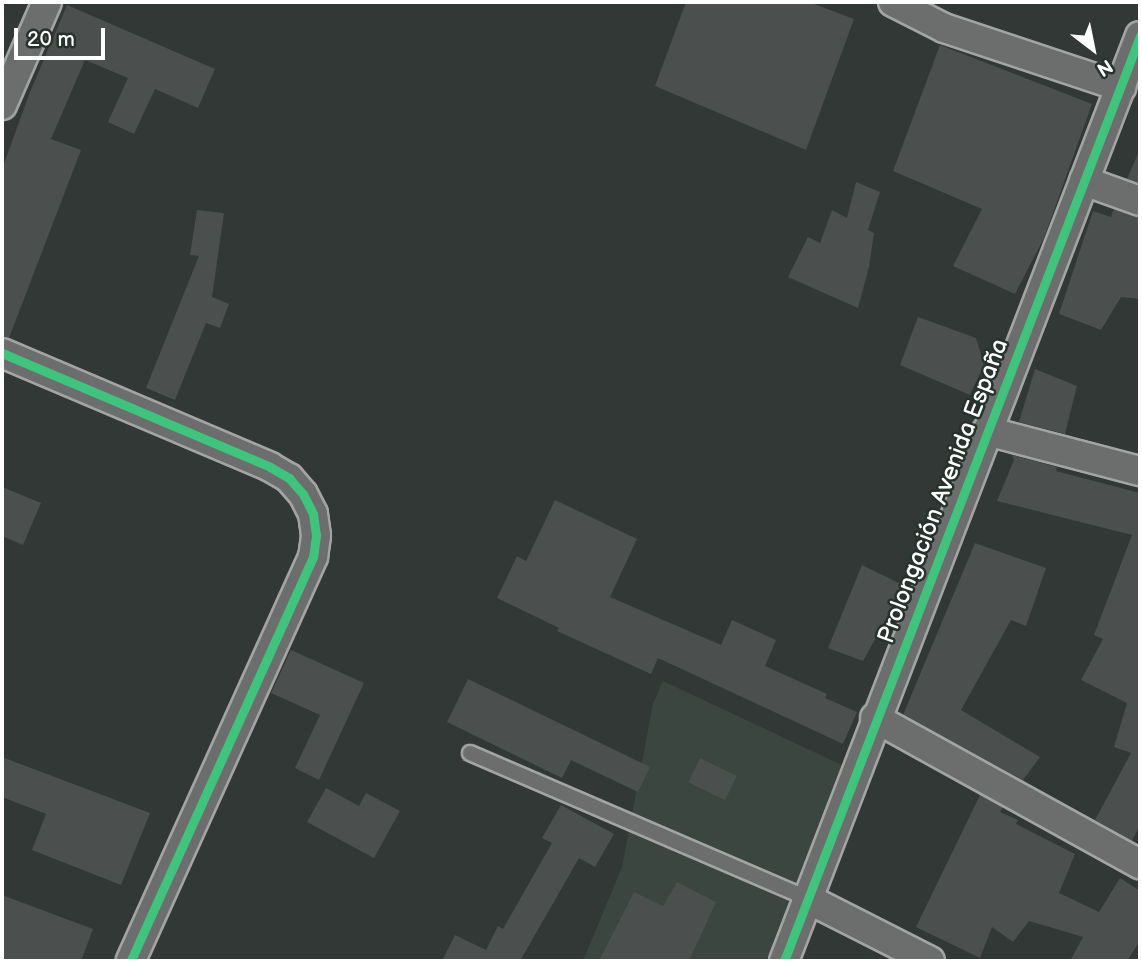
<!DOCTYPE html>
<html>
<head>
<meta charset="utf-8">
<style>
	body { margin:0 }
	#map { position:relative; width:1142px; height:963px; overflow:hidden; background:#323835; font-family:"Balsamiq Sans",sans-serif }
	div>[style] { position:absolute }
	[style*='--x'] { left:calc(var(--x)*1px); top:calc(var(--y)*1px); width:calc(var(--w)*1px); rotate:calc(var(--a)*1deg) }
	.built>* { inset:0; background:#3b4640 }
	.building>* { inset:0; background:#4b4f4d; transform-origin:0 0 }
	.roads { filter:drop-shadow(2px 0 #a3a5a4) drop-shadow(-2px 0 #a3a5a4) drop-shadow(0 2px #a3a5a4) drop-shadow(0 -2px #a3a5a4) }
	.service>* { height:14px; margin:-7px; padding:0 7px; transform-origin:7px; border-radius:7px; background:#6b6e6d }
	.minor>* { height:28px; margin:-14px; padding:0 14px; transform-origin:14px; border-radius:14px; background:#6b6e6d }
	.cycleway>* { height:9px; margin:-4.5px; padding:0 4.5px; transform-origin:4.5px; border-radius:4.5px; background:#40c37c }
	span { translate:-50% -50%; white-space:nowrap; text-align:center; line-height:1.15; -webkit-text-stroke:5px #26332d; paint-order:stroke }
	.street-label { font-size:24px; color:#fff }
	.frame { position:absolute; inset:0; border:4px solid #fff; pointer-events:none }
	.north { position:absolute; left:1058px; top:14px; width:70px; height:70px; -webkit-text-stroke:5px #26332d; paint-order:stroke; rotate:148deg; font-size:19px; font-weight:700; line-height:28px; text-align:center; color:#fff }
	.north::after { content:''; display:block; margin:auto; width:24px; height:32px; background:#fff; clip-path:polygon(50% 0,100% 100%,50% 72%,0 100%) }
	.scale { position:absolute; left:14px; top:28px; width:91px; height:32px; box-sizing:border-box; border:4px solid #fff; border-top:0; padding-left:9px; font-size:21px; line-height:24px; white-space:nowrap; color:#fff; -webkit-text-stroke:5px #26332d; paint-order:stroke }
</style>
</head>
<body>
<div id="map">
	<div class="built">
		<i style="clip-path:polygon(663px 681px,846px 767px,769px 961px,583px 961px,622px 867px,653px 704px)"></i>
	</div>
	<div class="building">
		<i style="clip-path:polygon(686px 2px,809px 2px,854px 19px,806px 150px,655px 86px)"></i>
		<i style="clip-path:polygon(67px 5px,215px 69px,198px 108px,155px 89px,134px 134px,108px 122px,128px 78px,85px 60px,51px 139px,81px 150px,9px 338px,2px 337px,2px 169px,30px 92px)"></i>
		<i style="clip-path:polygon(940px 45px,1092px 104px,1044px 238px,1015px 294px,953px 266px,982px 209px,893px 171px)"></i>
		<i style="clip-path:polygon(1140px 149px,1140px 183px,1127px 179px)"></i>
		<i style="clip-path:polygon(856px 182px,880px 192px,868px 230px,874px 233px,869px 267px,858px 308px,788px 277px,808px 237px,820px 243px,832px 210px,847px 218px)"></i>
		<i style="clip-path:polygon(1114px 209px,1140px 217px,1140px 299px,1121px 297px,1101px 330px,1059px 314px,1093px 211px,1111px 217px)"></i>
		<i style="clip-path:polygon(197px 210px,224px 213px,212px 297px,229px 304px,220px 328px,206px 323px,175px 400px,146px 388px,199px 256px,190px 255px)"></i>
		<i style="clip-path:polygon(918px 317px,976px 338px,984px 365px,970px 395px,900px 365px)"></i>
		<i style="clip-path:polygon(1035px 369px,1077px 386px,1065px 434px,1019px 422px)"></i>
		<i style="clip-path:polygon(1012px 455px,1057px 467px,1056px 471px,1140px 493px,1140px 825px,1132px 841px,1095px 820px,1131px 753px,1114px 747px,1127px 703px,1081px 680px,1103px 639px,1094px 635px,1132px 535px,997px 501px,1014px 460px)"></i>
		<i style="clip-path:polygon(2px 487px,41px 503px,23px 545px,2px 536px)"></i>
		<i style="clip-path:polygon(555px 500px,637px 539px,610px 597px,721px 645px,732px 620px,776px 640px,765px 666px,827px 694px,825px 698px,857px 712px,843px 744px,658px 658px,651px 674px,557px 631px,559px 628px,497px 598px,517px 556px,526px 561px)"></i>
		<i style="clip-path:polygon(975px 543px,1046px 568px,1026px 626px,1011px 620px,961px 710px,1040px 757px,1023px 780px,903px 715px)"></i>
		<i style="clip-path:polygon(862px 565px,905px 586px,863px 661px,828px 648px)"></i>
		<i style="clip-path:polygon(291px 650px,364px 683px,319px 780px,295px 768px,320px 715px,271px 693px)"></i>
		<i style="clip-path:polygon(468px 679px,650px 767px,638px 792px,571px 760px,562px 778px,447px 722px)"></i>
		<i style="clip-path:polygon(2px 757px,150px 813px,121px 885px,32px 850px,46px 814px,2px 797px)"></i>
		<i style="left:700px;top:758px;width:41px;height:27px;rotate:26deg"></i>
		<i style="clip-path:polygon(326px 788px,359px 806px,366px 793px,400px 811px,374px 858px,307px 822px)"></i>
		<i style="clip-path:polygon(980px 795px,1003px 807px,1000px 812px,1018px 820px,1016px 824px,1075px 854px,1059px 893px,1099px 912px,1120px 878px,1140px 891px,1140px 941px,1127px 961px,1070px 961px,1083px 937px,1029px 921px,1013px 942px,992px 927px,980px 958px,916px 927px)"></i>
		<i style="clip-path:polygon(561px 805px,614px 834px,595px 867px,579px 858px,520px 961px,442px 961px,455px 935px,486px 950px,498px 926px,503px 929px,552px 843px,542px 838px)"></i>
		<i style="clip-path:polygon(677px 882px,716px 902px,689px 961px,599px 961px,634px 892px,663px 906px)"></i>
		<i style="clip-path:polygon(2px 895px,93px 929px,81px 961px,2px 961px)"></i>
	</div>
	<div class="roads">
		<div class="service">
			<i style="--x:470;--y:753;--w:366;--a:23.3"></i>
		</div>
		<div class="minor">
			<i style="--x:893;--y:2;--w:57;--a:27"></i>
			<i style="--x:944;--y:28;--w:187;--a:18.4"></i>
			<i style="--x:2;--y:105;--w:112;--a:-66.4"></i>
			<i style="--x:1084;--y:181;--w:59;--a:19.7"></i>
			<i style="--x:2;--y:353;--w:291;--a:23"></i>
			<i style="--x:270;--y:467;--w:22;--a:30"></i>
			<i style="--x:289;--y:478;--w:21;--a:49"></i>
			<i style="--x:303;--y:494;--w:22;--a:63"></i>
			<i style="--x:313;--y:514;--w:22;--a:82"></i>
			<i style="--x:316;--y:536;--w:21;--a:98"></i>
			<i style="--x:313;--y:557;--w:443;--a:114.3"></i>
			<i style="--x:987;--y:431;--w:158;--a:14.7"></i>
			<i style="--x:875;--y:718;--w:303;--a:28.9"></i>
			<i style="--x:806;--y:898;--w:139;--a:26.9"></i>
			<i style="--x:784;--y:961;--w:991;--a:-68.95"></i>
		</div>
	</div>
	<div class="cycleway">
		<i style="--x:2;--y:353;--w:291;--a:23"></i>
		<i style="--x:270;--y:467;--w:22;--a:30"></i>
		<i style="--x:289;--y:478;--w:21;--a:49"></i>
		<i style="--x:303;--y:494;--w:22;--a:63"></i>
		<i style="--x:313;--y:514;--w:22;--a:82"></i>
		<i style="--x:316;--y:536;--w:21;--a:98"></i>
		<i style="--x:313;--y:557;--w:443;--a:114.3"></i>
		<i style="--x:784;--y:961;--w:991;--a:-68.95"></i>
	</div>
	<div class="street-label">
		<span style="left:943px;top:491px;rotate:-69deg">Prolongación Avenida España</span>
	</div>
	<div class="frame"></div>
	<div class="north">N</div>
	<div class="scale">20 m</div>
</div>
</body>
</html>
